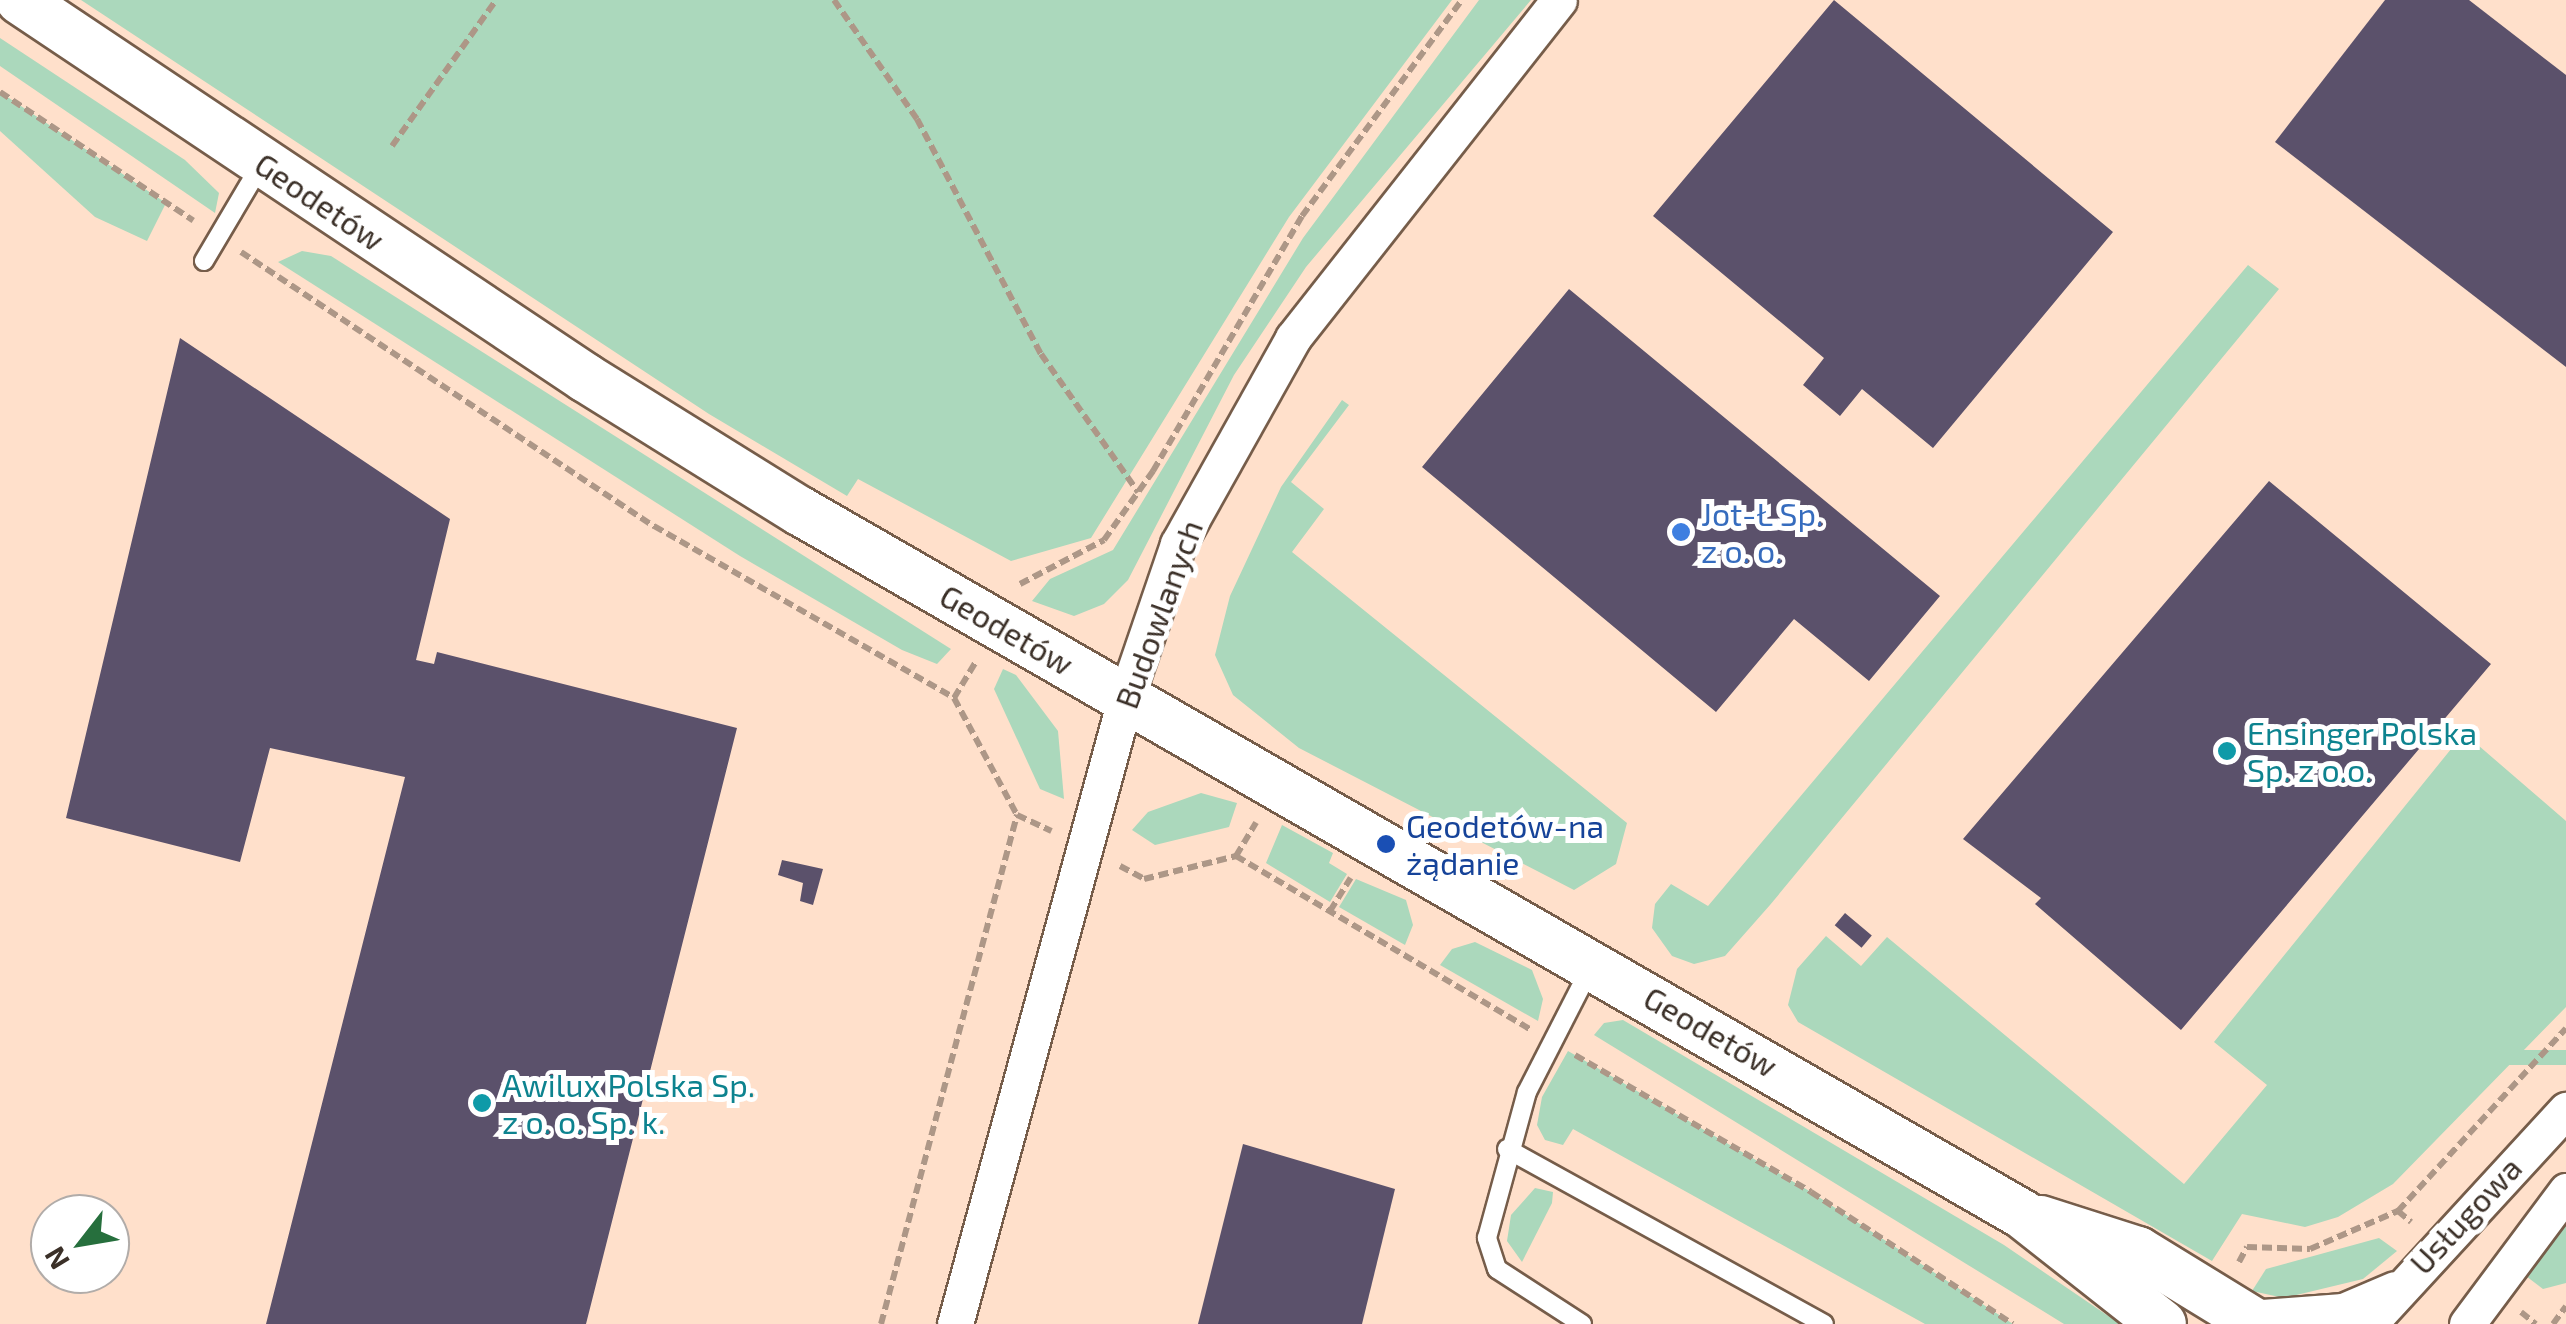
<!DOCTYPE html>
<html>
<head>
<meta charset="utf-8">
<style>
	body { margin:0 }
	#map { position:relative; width:2566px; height:1324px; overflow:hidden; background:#ffe0cb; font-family:"Exo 2",sans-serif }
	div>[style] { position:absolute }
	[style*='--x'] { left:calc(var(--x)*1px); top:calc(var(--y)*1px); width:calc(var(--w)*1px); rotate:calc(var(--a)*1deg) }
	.green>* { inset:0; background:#abd8bc; transform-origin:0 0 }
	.building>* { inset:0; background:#5b516b; transform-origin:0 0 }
	.path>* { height:6px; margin-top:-3px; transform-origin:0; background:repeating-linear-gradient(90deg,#ad9787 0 10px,transparent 0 15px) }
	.roads { filter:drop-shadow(2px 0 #765d4a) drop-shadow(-2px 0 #765d4a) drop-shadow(0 2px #765d4a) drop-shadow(0 -2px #765d4a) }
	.lane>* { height:18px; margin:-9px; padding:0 9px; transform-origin:9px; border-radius:9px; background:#fff }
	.street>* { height:35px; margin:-17.5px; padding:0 17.5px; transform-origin:17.5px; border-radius:17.5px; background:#fff }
	.secondary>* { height:48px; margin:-24px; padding:0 24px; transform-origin:24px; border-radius:24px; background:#fff }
	.dots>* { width:28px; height:28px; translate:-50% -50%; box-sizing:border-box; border:5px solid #fff; border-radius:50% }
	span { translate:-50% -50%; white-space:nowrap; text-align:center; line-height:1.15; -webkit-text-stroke:10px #fff; paint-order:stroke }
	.street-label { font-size:32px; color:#3b3028 }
	.shop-label { font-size:32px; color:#366cbe }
	.left { translate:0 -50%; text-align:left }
	.culture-label { font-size:32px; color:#0d838f }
	.transit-label { font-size:32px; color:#164399 }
	.north { position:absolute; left:30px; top:1194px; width:100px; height:100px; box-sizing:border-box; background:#fff; border:2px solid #b1aca9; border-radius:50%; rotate:239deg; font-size:28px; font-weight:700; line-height:40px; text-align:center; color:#3b3028 }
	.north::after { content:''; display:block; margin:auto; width:35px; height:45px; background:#266f3d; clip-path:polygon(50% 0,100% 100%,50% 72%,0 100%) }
</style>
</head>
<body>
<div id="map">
	<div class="green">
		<i style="clip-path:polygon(81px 0,1452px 0,1289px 217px,1091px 538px,1011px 561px,858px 479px,847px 496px,709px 414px)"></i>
		<i style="clip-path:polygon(1479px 0,1531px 0,1306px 267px,1234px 375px,1128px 580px,1104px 604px,1074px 616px,1032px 601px,1050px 579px,1113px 550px,1303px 238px)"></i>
		<i style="clip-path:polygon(0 38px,185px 160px,219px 193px,215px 213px,0 66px)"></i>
		<i style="clip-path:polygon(0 92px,166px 203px,147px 241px,95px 217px,0 131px)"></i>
		<i style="clip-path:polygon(302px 251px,331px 256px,951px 649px,937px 664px,902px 650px,740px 556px,278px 262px)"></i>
		<i style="clip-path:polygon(2248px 265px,2279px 289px,1770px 905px,1725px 956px,1694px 964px,1672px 956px,1652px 928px,1655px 904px,1671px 884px,1708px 906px)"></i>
		<i style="clip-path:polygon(1342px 400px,1349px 405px,1291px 482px,1324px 509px,1292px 552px,1627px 823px,1616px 864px,1574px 890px,1299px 748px,1233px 695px,1215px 655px,1230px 596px,1281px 487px)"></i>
		<i style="clip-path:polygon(1003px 669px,1016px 675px,1058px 731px,1064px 799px,1040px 789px,994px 689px)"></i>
		<i style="clip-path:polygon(2464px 733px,2566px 821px,2566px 1007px,2393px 1184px,2338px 1217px,2305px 1227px,2242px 1214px,2212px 1261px,1798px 1022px,1788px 1005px,1797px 969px,1826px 936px,1861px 966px,1887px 937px,2184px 1184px,2267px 1085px,2214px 1042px)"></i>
		<i style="clip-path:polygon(1201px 793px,1237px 803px,1229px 827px,1155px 845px,1132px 830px,1148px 812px)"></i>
		<i style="clip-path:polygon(1282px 825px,1333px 853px,1329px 863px,1347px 874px,1330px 902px,1266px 863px)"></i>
		<i style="clip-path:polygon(1356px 879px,1406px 900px,1413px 925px,1405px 945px,1339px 907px)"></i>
		<i style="clip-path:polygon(1475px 942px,1532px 970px,1543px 999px,1538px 1021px,1440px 965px,1452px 949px)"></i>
		<i style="clip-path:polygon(1623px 1020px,2004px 1245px,2120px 1324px,2064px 1324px,1594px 1035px,1604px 1023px)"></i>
		<i style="left:2566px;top:1050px;width:15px;height:209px;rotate:90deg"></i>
		<i style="clip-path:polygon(1568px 1051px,1811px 1192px,2013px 1324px,1925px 1324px,1573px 1129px,1563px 1145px,1545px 1140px,1537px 1125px,1542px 1097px)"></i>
		<i style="clip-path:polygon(1535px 1188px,1553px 1192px,1552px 1203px,1522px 1262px,1507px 1241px,1511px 1215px)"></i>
		<i style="clip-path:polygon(2566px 1221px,2566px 1283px,2543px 1289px,2522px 1273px)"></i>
		<i style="clip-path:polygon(2379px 1238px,2397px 1251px,2363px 1279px,2284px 1298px,2252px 1291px,2266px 1269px)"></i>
	</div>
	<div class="building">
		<i style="clip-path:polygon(1834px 0,2113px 232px,1933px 448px,1862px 389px,1840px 416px,1803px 385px,1824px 358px,1653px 216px)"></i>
		<i style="clip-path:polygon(2385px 0,2469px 0,2566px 75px,2566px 367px,2275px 142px)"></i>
		<i style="clip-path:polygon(1569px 289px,1940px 596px,1869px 681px,1794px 619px,1716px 712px,1422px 467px)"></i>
		<i style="clip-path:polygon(180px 338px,450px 519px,416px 660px,434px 664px,437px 652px,737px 728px,586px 1324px,266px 1324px,405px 777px,270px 748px,240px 862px,66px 818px)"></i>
		<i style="clip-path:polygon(2269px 481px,2491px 664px,2181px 1030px,2035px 904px,2041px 898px,1963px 839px)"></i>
		<i style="clip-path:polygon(782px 860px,823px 869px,813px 905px,800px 901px,803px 883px,778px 875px)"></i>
		<i style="left:1845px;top:913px;width:35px;height:16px;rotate:40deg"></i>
		<i style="clip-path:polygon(1243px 1144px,1395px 1189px,1362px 1324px,1198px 1324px)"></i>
	</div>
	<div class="path">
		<i style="--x:834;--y:0;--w:145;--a:55.1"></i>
		<i style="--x:917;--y:119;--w:266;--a:62.2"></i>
		<i style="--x:1041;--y:354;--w:169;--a:54.9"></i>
		<i style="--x:0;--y:92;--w:232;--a:33.6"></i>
		<i style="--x:392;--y:146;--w:179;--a:-54.5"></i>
		<i style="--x:241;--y:252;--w:496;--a:33.6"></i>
		<i style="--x:654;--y:526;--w:346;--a:29.8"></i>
		<i style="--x:954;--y:698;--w:133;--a:61.7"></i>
		<i style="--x:1017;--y:815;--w:38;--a:25"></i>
		<i style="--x:1020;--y:584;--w:95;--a:-27.6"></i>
		<i style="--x:1104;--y:540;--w:85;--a:-54.6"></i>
		<i style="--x:1153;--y:471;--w:295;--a:-59.7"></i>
		<i style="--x:1302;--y:216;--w:269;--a:-53.5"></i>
		<i style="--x:954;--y:698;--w:41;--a:-59"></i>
		<i style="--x:1236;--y:856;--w:39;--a:-59"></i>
		<i style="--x:1120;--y:866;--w:27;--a:28"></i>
		<i style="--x:1144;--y:879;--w:95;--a:-14"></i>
		<i style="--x:1236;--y:856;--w:341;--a:30.5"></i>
		<i style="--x:1330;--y:911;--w:39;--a:-58"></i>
		<i style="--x:1575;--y:1055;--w:273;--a:30.1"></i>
		<i style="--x:1811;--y:1192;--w:241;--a:33.2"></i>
		<i style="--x:2398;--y:1211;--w:248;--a:-47.4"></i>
		<i style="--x:2239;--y:1262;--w:17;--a:-62"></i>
		<i style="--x:2247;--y:1247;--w:63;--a:1.8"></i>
		<i style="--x:2310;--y:1249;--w:96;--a:-23.4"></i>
		<i style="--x:2398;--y:1211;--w:17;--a:40"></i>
		<i style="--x:2521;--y:1312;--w:19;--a:39"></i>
		<i style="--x:881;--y:1324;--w:527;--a:-75.04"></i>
		<i style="--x:2553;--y:1324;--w:22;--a:-54"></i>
	</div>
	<div class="roads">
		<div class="lane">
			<i style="--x:204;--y:261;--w:114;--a:-59.4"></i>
			<i style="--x:1507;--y:1149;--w:362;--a:28.9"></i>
			<i style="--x:1582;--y:1324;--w:101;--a:-147.1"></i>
			<i style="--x:1497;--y:1269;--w:33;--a:-108"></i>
			<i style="--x:1487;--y:1238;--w:151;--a:-74.7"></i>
			<i style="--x:1527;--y:1092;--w:138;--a:-62.9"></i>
		</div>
		<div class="street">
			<i style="--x:2249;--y:1318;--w:94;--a:-4.3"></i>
			<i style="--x:2343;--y:1311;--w:56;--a:-22.9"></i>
			<i style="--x:955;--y:1324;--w:651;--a:-74.77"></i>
			<i style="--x:1126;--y:696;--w:161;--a:-71.1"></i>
			<i style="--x:1178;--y:544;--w:236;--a:-60.8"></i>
			<i style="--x:1293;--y:338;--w:430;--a:-51.8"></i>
			<i style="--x:2369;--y:1324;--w:291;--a:-47.4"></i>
			<i style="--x:2467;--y:1324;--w:166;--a:-53.3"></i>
		</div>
		<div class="secondary">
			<i style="--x:20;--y:0;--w:681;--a:33.74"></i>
			<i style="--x:586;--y:378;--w:252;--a:31.9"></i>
			<i style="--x:800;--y:511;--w:1410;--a:29.91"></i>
			<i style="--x:2022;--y:1214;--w:178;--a:38.2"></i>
			<i style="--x:2041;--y:1220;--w:102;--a:17.7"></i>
			<i style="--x:2138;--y:1251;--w:140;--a:31.5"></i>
		</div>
	</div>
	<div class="dots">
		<i style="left:1681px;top:532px;background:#3f7fe0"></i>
		<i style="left:2227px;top:751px;background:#0f9aa8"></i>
		<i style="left:1386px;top:844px;background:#1a4fb4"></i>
		<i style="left:482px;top:1103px;background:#0f9aa8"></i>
	</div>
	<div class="street-label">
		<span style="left:320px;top:201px;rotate:34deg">Geodetów</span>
		<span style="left:1158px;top:614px;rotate:-70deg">Budowlanych</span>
		<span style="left:1007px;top:629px;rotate:30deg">Geodetów</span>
		<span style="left:1711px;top:1031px;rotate:30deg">Geodetów</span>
		<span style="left:2465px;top:1215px;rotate:-47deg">Usługowa</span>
	</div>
	<div class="shop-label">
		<span class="left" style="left:1701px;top:532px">Jot-Ł Sp.<br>z o. o.</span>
	</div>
	<div class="culture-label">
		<span class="left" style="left:2247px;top:751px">Ensinger Polska<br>Sp. z o.o.</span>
		<span class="left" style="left:502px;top:1103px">Awilux Polska Sp.<br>z o. o. Sp. k.</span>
	</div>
	<div class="transit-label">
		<span class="left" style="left:1406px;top:844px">Geodetów-na<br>żądanie</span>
	</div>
	<div class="north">N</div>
</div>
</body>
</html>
